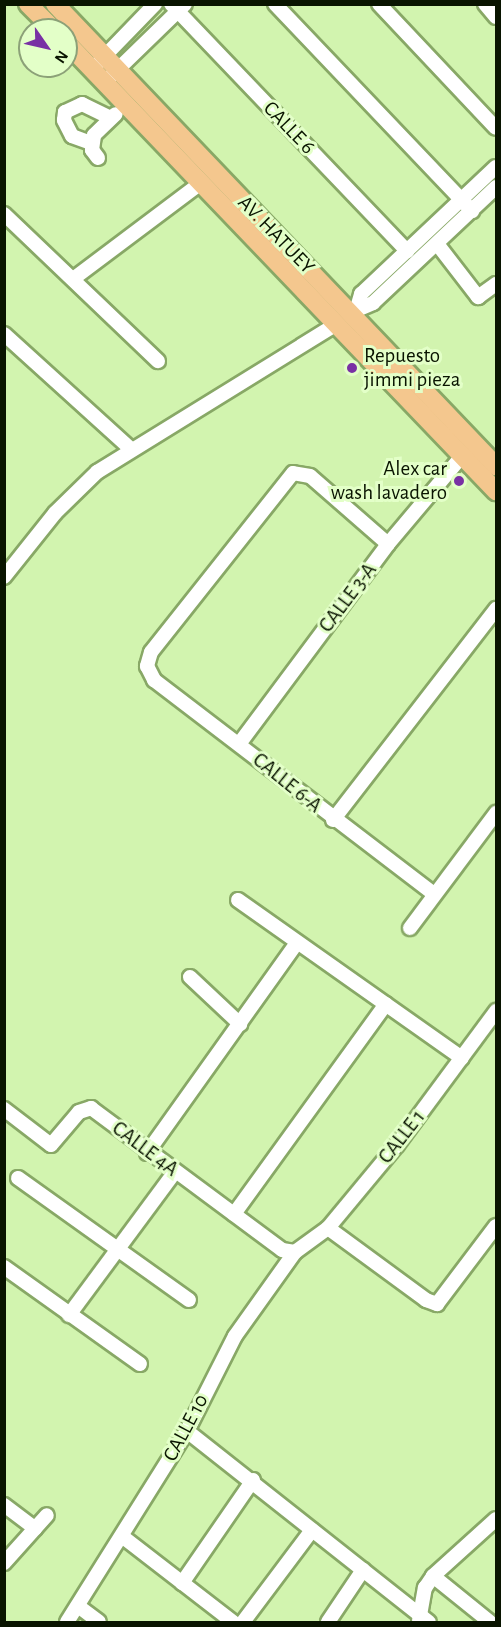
<!DOCTYPE html>
<html>
<head>
<meta charset="utf-8">
<style>
	body { margin:0 }
	#map { position:relative; width:501px; height:1627px; overflow:hidden; background:#d2f4af; font-family:"Alegreya Sans",sans-serif }
	div>[style] { position:absolute }
	[style*='--x'] { left:calc(var(--x)*1px); top:calc(var(--y)*1px); width:calc(var(--w)*1px); rotate:calc(var(--a)*1deg) }
	.roads { filter:drop-shadow(2px 0 #88a866) drop-shadow(-2px 0 #88a866) drop-shadow(0 2px #88a866) drop-shadow(0 -2px #88a866) }
	.minor>* { height:14px; margin:-7px; padding:0 7px; transform-origin:7px; border-radius:7px; background:#fff }
	.major>* { height:18px; margin:-9px; padding:0 9px; transform-origin:9px; border-radius:9px; background:#f4c78e }
	.dots>* { width:16px; height:16px; translate:-50% -50%; box-sizing:border-box; border:3px solid #e3ffc8; border-radius:50% }
	span { translate:-50% -50%; white-space:nowrap; text-align:center; line-height:1.15; -webkit-text-stroke:6px #e3ffc8; paint-order:stroke }
	.street-label { font-size:21px; color:#091400 }
	.poi-label { font-size:21px; color:#091400 }
	.left { translate:0 -50%; text-align:left }
	.right { translate:-100% -50%; text-align:right }
	.frame { position:absolute; inset:0; border:6px solid #091400; pointer-events:none }
	.north { position:absolute; left:18px; top:18px; width:60px; height:60px; box-sizing:border-box; background:#e3ffc8; border:2px solid #8ca178; border-radius:50%; rotate:124deg; font-size:16px; font-weight:700; line-height:24px; text-align:center; color:#091400 }
	.north::after { content:''; display:block; margin:auto; width:21px; height:27px; background:#7931a4; clip-path:polygon(50% 0,100% 100%,50% 72%,0 100%) }
</style>
</head>
<body>
<div id="map">
	<div class="roads">
		<div class="minor">
			<i style="--x:171;--y:4;--w:342;--a:46.3"></i>
			<i style="--x:275;--y:4;--w:286;--a:46.4"></i>
			<i style="--x:379;--y:4;--w:170;--a:46.7"></i>
			<i style="--x:485;--y:4;--w:17;--a:50"></i>
			<i style="--x:98;--y:63;--w:82;--a:-46"></i>
			<i style="--x:111;--y:76;--w:103;--a:-44.2"></i>
			<i style="--x:91;--y:143;--w:20;--a:-160"></i>
			<i style="--x:72;--y:136;--w:18;--a:-117"></i>
			<i style="--x:64;--y:120;--w:8;--a:-83"></i>
			<i style="--x:65;--y:112;--w:19;--a:-25"></i>
			<i style="--x:82;--y:104;--w:32;--a:26"></i>
			<i style="--x:98;--y:158;--w:10;--a:-127"></i>
			<i style="--x:92;--y:150;--w:15;--a:-82"></i>
			<i style="--x:94;--y:135;--w:30;--a:-44"></i>
			<i style="--x:4;--y:214;--w:213;--a:43.7"></i>
			<i style="--x:438;--y:245;--w:66;--a:52.4"></i>
			<i style="--x:478;--y:297;--w:22;--a:-36"></i>
			<i style="--x:73;--y:279;--w:160;--a:-36.9"></i>
			<i style="--x:357;--y:308;--w:15;--a:-74"></i>
			<i style="--x:361;--y:294;--w:185;--a:-43.3"></i>
			<i style="--x:352;--y:312;--w:23;--a:-23"></i>
			<i style="--x:373;--y:303;--w:169;--a:-43.3"></i>
			<i style="--x:4;--y:334;--w:171;--a:42.2"></i>
			<i style="--x:388;--y:544;--w:103;--a:-138.9"></i>
			<i style="--x:310;--y:476;--w:17;--a:-170"></i>
			<i style="--x:293;--y:473;--w:228;--a:128.4"></i>
			<i style="--x:151;--y:652;--w:15;--a:106"></i>
			<i style="--x:147;--y:666;--w:16;--a:63"></i>
			<i style="--x:154;--y:680;--w:352;--a:37.4"></i>
			<i style="--x:4;--y:577;--w:82;--a:-51.4"></i>
			<i style="--x:55;--y:513;--w:59;--a:-44.3"></i>
			<i style="--x:97;--y:472;--w:282;--a:-31.7"></i>
			<i style="--x:239;--y:744;--w:249;--a:-53.3"></i>
			<i style="--x:388;--y:544;--w:116;--a:-49.9"></i>
			<i style="--x:333;--y:820;--w:267;--a:-52.3"></i>
			<i style="--x:238;--y:900;--w:274;--a:35.2"></i>
			<i style="--x:410;--y:928;--w:144;--a:-53.2"></i>
			<i style="--x:190;--y:977;--w:69;--a:43.2"></i>
			<i style="--x:4;--y:1109;--w:59;--a:37.5"></i>
			<i style="--x:51;--y:1145;--w:43;--a:-49.7"></i>
			<i style="--x:79;--y:1112;--w:13;--a:-18"></i>
			<i style="--x:91;--y:1108;--w:238;--a:36.6"></i>
			<i style="--x:282;--y:1250;--w:13;--a:9"></i>
			<i style="--x:147;--y:1153;--w:257;--a:-54.5"></i>
			<i style="--x:18;--y:1178;--w:210;--a:35.5"></i>
			<i style="--x:234;--y:1214;--w:259;--a:-54.1"></i>
			<i style="--x:328;--y:1228;--w:122;--a:36.3"></i>
			<i style="--x:426;--y:1300;--w:12;--a:20"></i>
			<i style="--x:437;--y:1304;--w:98;--a:-52.9"></i>
			<i style="--x:4;--y:1267;--w:167;--a:35.5"></i>
			<i style="--x:69;--y:1315;--w:178;--a:-53.5"></i>
			<i style="--x:187;--y:1431;--w:308;--a:38.3"></i>
			<i style="--x:4;--y:1505;--w:39;--a:37"></i>
			<i style="--x:123;--y:1537;--w:139;--a:37.7"></i>
			<i style="--x:4;--y:1563;--w:64;--a:-48.1"></i>
			<i style="--x:433;--y:1576;--w:73;--a:38.9"></i>
			<i style="--x:182;--y:1583;--w:125;--a:-55.4"></i>
			<i style="--x:78;--y:1606;--w:26;--a:37"></i>
			<i style="--x:419;--y:1621;--w:34;--a:-80"></i>
			<i style="--x:425;--y:1588;--w:14;--a:-56"></i>
			<i style="--x:433;--y:1576;--w:85;--a:-42.1"></i>
			<i style="--x:67;--y:1622;--w:226;--a:-57.9"></i>
			<i style="--x:187;--y:1431;--w:106;--a:-63.2"></i>
			<i style="--x:235;--y:1336;--w:103;--a:-54.5"></i>
			<i style="--x:295;--y:1252;--w:41;--a:-36"></i>
			<i style="--x:328;--y:1228;--w:108;--a:-50.3"></i>
			<i style="--x:397;--y:1145;--w:167;--a:-53.5"></i>
			<i style="--x:243;--y:1622;--w:115;--a:-53.1"></i>
			<i style="--x:328;--y:1622;--w:63;--a:-56.1"></i>
		</div>
		<div class="major">
			<i style="--x:28;--y:4;--w:37;--a:45"></i>
			<i style="--x:55;--y:4;--w:639;--a:46.33"></i>
			<i style="--x:66;--y:42;--w:622;--a:46.24"></i>
		</div>
	</div>
	<div class="dots">
		<i style="left:352px;top:368px;background:#7931a4"></i>
		<i style="left:459px;top:481px;background:#7931a4"></i>
	</div>
	<div class="street-label">
		<span style="left:289px;top:128px;rotate:46deg">CALLE 6</span>
		<span style="left:276px;top:235px;rotate:46deg">AV. HATUEY</span>
		<span style="left:348px;top:598px;rotate:-53deg">CALLE 3-A</span>
		<span style="left:287px;top:783px;rotate:39deg">CALLE 6-A</span>
		<span style="left:402px;top:1137px;rotate:-52deg">CALLE 1</span>
		<span style="left:145px;top:1149px;rotate:37deg">CALLE 4A</span>
		<span style="left:186px;top:1428px;rotate:-62deg">CALLE 10</span>
	</div>
	<div class="poi-label">
		<span class="left" style="left:364px;top:368px">Repuesto<br>jimmi pieza</span>
		<span class="right" style="left:447px;top:481px">Alex car<br>wash lavadero</span>
	</div>
	<div class="frame"></div>
	<div class="north">N</div>
</div>
</body>
</html>
